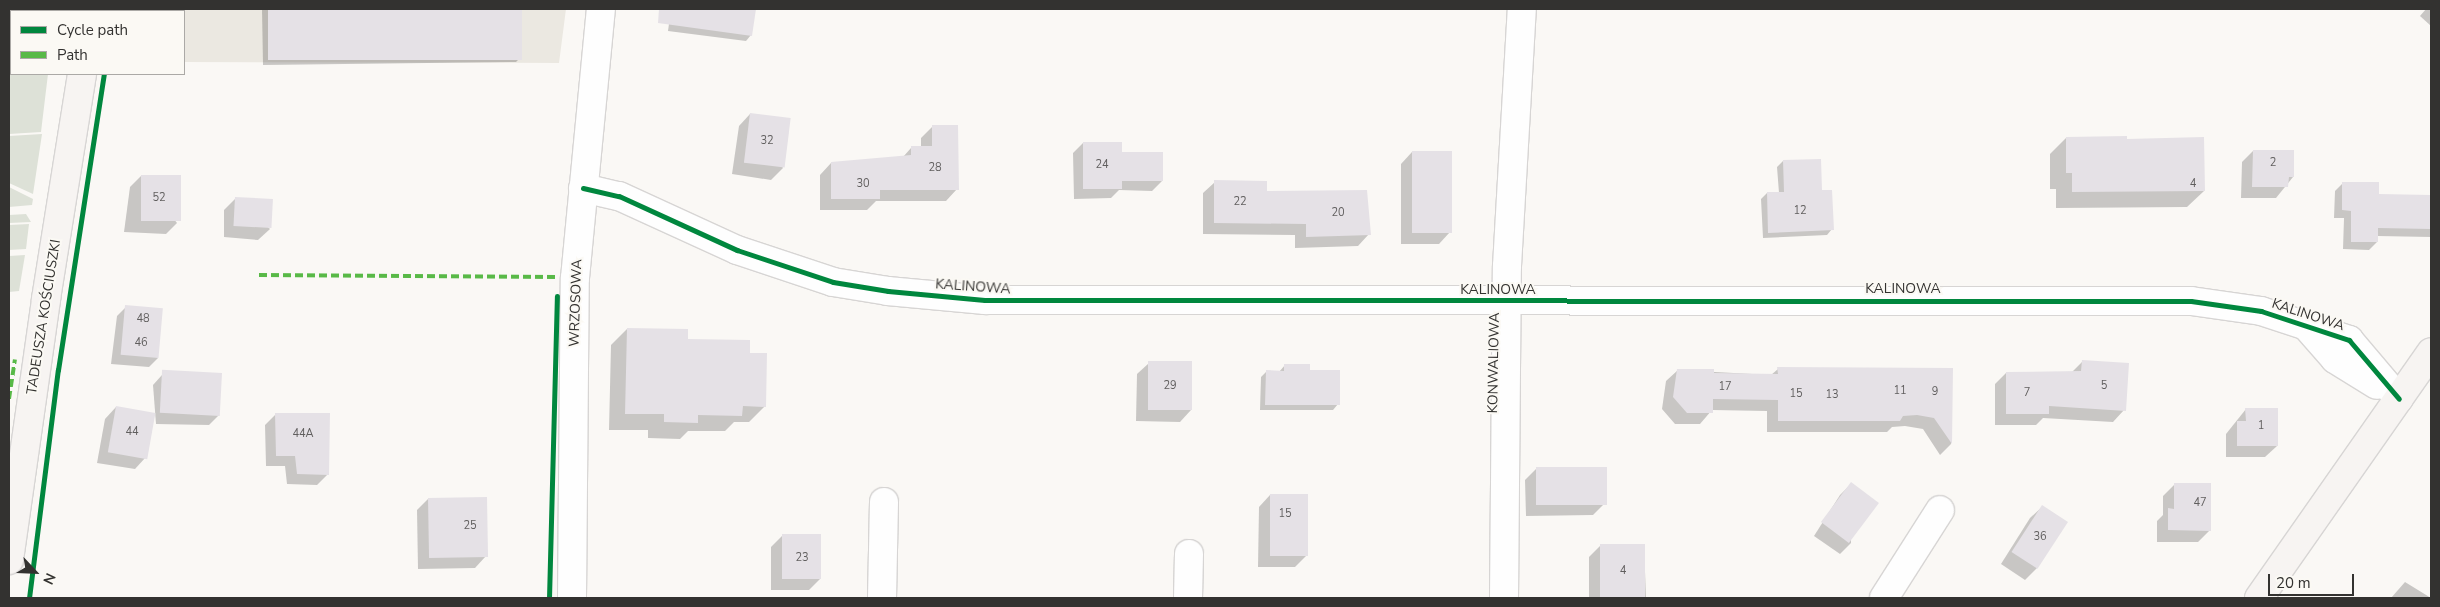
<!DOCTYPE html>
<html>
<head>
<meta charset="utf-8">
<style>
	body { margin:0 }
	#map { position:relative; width:2440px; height:607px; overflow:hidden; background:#faf8f5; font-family:"Nunito Sans",sans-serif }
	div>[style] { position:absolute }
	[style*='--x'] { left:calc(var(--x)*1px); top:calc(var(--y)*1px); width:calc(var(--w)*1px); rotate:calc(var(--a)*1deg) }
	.built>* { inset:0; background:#ebe8e1 }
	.green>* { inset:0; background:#dde1d7 }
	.shadow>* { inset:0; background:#0003 }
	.building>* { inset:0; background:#e5e1e6; transform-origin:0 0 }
	.roads { filter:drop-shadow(1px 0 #d7d5d4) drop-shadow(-1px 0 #d7d5d4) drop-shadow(0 1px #d7d5d4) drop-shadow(0 -1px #d7d5d4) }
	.street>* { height:28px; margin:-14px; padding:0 14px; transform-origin:14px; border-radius:14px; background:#fefefe }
	.secondary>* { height:28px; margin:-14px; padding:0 14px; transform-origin:14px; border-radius:14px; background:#f7f4f2 }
	.quiet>* { height:4px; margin-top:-2px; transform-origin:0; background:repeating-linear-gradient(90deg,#58b947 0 8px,transparent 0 12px) }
	.cycleway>* { height:5px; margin:-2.5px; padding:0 2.5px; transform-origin:2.5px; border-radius:2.5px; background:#00873e }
	span { translate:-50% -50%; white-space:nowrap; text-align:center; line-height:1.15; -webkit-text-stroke:4px #fbf9f4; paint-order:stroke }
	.number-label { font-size:11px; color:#605e5e }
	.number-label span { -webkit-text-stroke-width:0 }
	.street-label { font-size:14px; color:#333230 }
	.frame { position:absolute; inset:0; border:10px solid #333230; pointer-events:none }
	.legend { position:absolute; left:10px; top:10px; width:175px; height:65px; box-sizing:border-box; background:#fbf9f4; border:1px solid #aba9a6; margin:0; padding:6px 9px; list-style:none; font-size:15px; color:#333230 }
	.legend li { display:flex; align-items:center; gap:10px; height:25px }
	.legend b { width:25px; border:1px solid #aba9a6 }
	.north { position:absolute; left:10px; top:547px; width:50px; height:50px; -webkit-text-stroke:4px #fbf9f4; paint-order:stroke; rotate:115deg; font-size:14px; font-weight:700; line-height:20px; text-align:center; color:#333230 }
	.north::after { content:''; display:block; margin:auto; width:18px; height:22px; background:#333230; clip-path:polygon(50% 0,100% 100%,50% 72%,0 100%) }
	.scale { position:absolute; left:2268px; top:574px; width:86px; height:22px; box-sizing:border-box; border:2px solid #333230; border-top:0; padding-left:6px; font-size:15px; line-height:18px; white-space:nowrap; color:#333230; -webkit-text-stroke:4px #fbf9f4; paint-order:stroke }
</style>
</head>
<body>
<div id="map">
	<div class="built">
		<i style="clip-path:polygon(127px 9px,566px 9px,559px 63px,184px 62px,184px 11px,127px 11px)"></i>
	</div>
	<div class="green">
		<i style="clip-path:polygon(9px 9px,61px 9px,11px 11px,9px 47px)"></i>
		<i style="clip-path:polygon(9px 69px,11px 74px,48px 74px,41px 132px,9px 134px)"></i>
		<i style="clip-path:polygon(42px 134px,33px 194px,9px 183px,9px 136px)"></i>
		<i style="clip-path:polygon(9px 187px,33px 199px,32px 205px,9px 207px)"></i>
		<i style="clip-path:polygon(26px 214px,31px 222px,9px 223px,9px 215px)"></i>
		<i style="clip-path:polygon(29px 224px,26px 249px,9px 250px,9px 225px)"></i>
		<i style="clip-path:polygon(25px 255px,19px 291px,9px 292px,9px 256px)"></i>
	</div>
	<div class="shadow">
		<i style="clip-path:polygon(262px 9px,521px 9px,521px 57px,516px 62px,263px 65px)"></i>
		<i style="clip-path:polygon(671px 9px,755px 9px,751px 35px,746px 41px,668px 31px)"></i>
		<i style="clip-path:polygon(2426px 9px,2431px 9px,2431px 26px,2420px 16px)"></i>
		<i style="clip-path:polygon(750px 114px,783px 168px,771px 180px,732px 174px,739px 126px)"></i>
		<i style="clip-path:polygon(933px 126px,957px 189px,946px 201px,876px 201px,867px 210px,820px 210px,820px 175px,831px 163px,903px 157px,911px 148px,921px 148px,921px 138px)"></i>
		<i style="clip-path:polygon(2066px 138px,2126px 140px,2204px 191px,2187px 207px,2056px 208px,2056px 189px,2050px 189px,2050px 154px)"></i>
		<i style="clip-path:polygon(1083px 143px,1121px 153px,1162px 181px,1152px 191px,1119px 190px,1111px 198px,1074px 199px,1073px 153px)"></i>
		<i style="clip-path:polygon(2253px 151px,2293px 177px,2276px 198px,2241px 198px,2242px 162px)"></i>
		<i style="clip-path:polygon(1412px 152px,1450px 232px,1439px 244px,1401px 244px,1401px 164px)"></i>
		<i style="clip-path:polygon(1783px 161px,1821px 191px,1832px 229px,1827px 235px,1763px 238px,1761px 199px,1767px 193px,1779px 193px,1777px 167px)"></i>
		<i style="clip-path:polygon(141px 176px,177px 223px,166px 234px,124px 232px,130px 187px)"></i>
		<i style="clip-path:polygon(1215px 182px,1266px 192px,1369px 234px,1358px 246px,1295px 248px,1295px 235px,1203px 234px,1203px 193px)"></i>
		<i style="clip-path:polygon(2343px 183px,2378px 195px,2431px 197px,2431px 237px,2377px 236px,2377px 242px,2369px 250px,2343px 249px,2344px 218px,2334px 218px,2335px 191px)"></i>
		<i style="clip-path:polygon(236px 198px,270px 229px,258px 240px,224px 237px,224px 210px)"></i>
		<i style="clip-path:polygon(126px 307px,158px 358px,149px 367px,111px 364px,117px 316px)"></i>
		<i style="clip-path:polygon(627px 329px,749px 354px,765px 406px,749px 422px,734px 422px,725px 431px,688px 431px,680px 439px,648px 438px,648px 430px,609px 430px,611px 345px)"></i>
		<i style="clip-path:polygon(2082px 362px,2124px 410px,2113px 422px,2043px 418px,2036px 425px,1995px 425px,1995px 384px,2006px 373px,2071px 373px)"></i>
		<i style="clip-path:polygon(1149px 363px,1191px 410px,1180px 422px,1136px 421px,1137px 374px)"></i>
		<i style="clip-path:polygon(1285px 365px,1309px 372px,1338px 404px,1333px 410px,1260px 410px,1261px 377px,1266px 372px,1279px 372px)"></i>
		<i style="clip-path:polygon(1778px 369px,1952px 369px,1951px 444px,1940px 455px,1923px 429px,1905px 426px,1892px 427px,1887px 432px,1767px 432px,1767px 411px,1712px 410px,1700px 424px,1675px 424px,1662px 409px,1666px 381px,1678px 370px,1771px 375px)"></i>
		<i style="clip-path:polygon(162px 375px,219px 415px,209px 425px,156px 424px,153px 385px)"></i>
		<i style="clip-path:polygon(116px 407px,146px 457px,135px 469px,97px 463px,105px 419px)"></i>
		<i style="clip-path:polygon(2246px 409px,2277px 446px,2265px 457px,2226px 457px,2226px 434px)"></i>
		<i style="clip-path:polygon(276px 414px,328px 474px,317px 485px,287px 484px,285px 466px,266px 466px,265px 425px)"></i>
		<i style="clip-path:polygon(1537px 468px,1605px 503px,1593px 515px,1526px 516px,1525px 480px)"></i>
		<i style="clip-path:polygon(1851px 484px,1851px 543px,1840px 554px,1814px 536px,1840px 495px)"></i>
		<i style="clip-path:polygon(2175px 484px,2210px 530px,2198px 542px,2157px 542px,2157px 521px,2163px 515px,2163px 496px)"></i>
		<i style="clip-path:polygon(1270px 495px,1306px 556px,1295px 567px,1258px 567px,1259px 507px)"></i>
		<i style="clip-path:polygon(428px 499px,486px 556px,475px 568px,418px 569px,417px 510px)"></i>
		<i style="clip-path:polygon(2042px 507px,2037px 568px,2025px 580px,2001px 564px,2030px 518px)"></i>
		<i style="clip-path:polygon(782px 536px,821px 578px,809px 590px,771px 590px,771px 547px)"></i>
		<i style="clip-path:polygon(1601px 545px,1644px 545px,1646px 598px,1589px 598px,1589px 557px)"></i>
		<i style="clip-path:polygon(2405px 582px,2431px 598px,2391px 598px)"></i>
	</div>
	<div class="building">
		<i style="left:268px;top:9px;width:254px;height:51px"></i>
		<i style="clip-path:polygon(659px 9px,756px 9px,752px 36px,658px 23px)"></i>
		<i style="left:750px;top:113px;width:41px;height:50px;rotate:7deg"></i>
		<i style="clip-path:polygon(932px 125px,958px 125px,959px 190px,880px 190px,880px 199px,831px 199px,831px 162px,911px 155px,911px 146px,932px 146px)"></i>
		<i style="clip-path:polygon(2127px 136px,2127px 139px,2204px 137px,2205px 191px,2072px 192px,2072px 173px,2066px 173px,2066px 137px)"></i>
		<i style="clip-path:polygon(1083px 142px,1122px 142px,1122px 152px,1163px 152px,1163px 181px,1122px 181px,1122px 189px,1083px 189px)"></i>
		<i style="clip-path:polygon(2253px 150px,2294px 150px,2294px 177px,2289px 177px,2288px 187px,2252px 187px)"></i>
		<i style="left:1412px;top:151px;width:40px;height:82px"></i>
		<i style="clip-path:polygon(1821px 159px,1822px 190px,1832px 190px,1834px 230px,1768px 233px,1767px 192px,1784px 192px,1783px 160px)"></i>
		<i style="left:141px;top:175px;width:40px;height:46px"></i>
		<i style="clip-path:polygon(1214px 180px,1267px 181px,1267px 191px,1367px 190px,1371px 235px,1306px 237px,1306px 224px,1214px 223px)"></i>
		<i style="clip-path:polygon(2342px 182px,2379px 182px,2379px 194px,2431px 195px,2431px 229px,2378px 228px,2378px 242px,2351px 242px,2351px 211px,2342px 210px)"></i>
		<i style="left:235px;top:197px;width:38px;height:29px;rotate:3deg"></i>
		<i style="left:125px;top:305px;width:38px;height:50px;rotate:5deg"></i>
		<i style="clip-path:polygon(627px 328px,688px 329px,688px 339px,750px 340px,750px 353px,767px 353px,766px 407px,743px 406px,742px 416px,698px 415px,698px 423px,664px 422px,664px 414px,625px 414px)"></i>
		<i style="clip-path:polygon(2082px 360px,2129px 363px,2126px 411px,2049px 406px,2049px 414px,2006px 414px,2006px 372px,2081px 371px)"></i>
		<i style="left:1148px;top:361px;width:44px;height:49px"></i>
		<i style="clip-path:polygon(1284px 364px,1310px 364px,1310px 370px,1340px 370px,1340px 405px,1265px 405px,1266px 370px,1284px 371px)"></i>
		<i style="clip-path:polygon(1777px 367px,1953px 368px,1952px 444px,1934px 418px,1917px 415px,1903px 416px,1900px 421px,1778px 421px,1778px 400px,1713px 399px,1713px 413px,1687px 413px,1673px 397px,1677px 369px,1714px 369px,1714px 373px,1778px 374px)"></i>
		<i style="left:222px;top:373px;width:43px;height:60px;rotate:93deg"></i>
		<i style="left:116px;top:406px;width:40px;height:47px;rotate:10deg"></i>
		<i style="clip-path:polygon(2245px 408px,2278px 408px,2278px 446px,2237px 446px,2237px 421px,2246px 421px)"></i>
		<i style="clip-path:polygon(275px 413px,330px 413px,329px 475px,297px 474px,295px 456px,276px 456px)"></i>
		<i style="left:1536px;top:467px;width:71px;height:38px"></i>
		<i style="left:1851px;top:482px;width:35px;height:50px;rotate:37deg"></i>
		<i style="clip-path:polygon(2174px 483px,2211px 483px,2211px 531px,2168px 530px,2168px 508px,2174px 509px)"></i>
		<i style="left:1270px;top:494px;width:38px;height:62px"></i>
		<i style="left:487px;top:497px;width:60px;height:59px;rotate:89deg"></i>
		<i style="left:2042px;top:505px;width:31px;height:56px;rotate:33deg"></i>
		<i style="left:782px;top:534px;width:39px;height:45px"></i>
		<i style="left:1600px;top:544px;width:45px;height:54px"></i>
	</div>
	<div class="roads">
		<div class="street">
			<i style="--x:583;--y:188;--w:37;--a:13"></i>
			<i style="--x:619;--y:196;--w:130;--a:24.6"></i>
			<i style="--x:737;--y:250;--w:101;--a:18.4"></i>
			<i style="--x:833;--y:282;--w:56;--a:9.3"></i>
			<i style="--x:888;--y:291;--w:97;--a:5.3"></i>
			<i style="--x:985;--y:300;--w:1206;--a:0.05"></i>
			<i style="--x:2191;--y:301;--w:71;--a:8.1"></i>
			<i style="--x:2261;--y:311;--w:93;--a:18.2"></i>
			<i style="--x:2349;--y:340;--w:77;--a:49.7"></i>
			<i style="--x:2308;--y:328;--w:41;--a:48.9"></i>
			<i style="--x:2335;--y:359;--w:49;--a:31.8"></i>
			<i style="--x:572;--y:598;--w:320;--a:-89.5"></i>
			<i style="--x:575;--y:278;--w:270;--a:-84.5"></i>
			<i style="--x:882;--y:598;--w:96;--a:-88.8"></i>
			<i style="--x:1188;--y:598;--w:44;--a:-88.7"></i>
			<i style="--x:1504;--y:598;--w:332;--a:-89.5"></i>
			<i style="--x:1507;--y:266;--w:257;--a:-86.7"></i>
			<i style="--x:1884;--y:598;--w:104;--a:-57.5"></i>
		</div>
		<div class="secondary">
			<i style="--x:92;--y:11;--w:2;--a:-90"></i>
			<i style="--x:9;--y:560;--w:264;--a:-81.9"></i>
			<i style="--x:46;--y:299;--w:228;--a:-80.9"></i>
			<i style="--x:2259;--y:598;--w:300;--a:-55"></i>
		</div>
	</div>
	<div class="quiet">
		<i style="--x:114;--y:11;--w:2;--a:-90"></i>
		<i style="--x:259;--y:275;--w:299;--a:0.4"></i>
		<i style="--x:9;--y:399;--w:40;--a:-81.5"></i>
	</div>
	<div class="cycleway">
		<i style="--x:583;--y:188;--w:37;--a:13"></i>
		<i style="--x:619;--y:196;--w:130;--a:24.6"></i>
		<i style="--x:737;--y:250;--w:101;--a:18.4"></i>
		<i style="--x:833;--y:282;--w:56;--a:9.3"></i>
		<i style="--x:888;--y:291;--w:97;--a:5.3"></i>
		<i style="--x:985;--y:300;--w:1206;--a:0.05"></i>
		<i style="--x:2191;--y:301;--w:71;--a:8.1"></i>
		<i style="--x:2261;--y:311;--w:93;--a:18.2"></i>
		<i style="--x:2349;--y:340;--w:77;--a:49.7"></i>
		<i style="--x:29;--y:598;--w:230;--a:-82.8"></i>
		<i style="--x:58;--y:370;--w:300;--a:-81.2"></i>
		<i style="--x:549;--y:598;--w:302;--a:-88.5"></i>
	</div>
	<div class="number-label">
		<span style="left:767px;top:141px">32</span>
		<span style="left:2273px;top:163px">2</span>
		<span style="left:1102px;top:165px">24</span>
		<span style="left:935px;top:168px">28</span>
		<span style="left:863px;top:184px">30</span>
		<span style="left:2193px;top:184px">4</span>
		<span style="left:159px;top:198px">52</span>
		<span style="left:1240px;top:202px">22</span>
		<span style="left:1800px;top:211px">12</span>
		<span style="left:1338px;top:213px">20</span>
		<span style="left:143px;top:319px">48</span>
		<span style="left:141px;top:343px">46</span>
		<span style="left:1170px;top:386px">29</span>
		<span style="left:2104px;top:386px">5</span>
		<span style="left:1725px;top:387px">17</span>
		<span style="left:1900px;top:391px">11</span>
		<span style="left:1935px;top:392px">9</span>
		<span style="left:2027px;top:393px">7</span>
		<span style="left:1796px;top:394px">15</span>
		<span style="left:1832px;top:395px">13</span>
		<span style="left:2261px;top:426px">1</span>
		<span style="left:132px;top:432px">44</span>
		<span style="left:303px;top:434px">44A</span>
		<span style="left:2200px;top:503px">47</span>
		<span style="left:1285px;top:514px">15</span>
		<span style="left:470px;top:526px">25</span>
		<span style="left:2040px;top:537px">36</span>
		<span style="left:802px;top:558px">23</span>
		<span style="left:1623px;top:571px">4</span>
	</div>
	<div class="street-label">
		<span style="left:973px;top:287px;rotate:4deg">KALINOWA</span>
		<span style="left:1903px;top:289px">KALINOWA</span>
		<span style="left:1498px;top:290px">KALINOWA</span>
		<span style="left:576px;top:303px;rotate:-88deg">WRZOSOWA</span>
		<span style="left:2308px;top:315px;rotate:18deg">KALINOWA</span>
		<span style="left:44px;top:317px;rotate:-81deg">TADEUSZA KOŚCIUSZKI</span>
		<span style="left:1494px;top:363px;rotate:-89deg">KONWALIOWA</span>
	</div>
	<div class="frame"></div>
	<ul class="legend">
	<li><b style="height:6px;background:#00873e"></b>Cycle path</li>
	<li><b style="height:6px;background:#58b947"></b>Path</li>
	</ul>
	<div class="north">N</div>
	<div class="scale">20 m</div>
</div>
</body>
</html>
